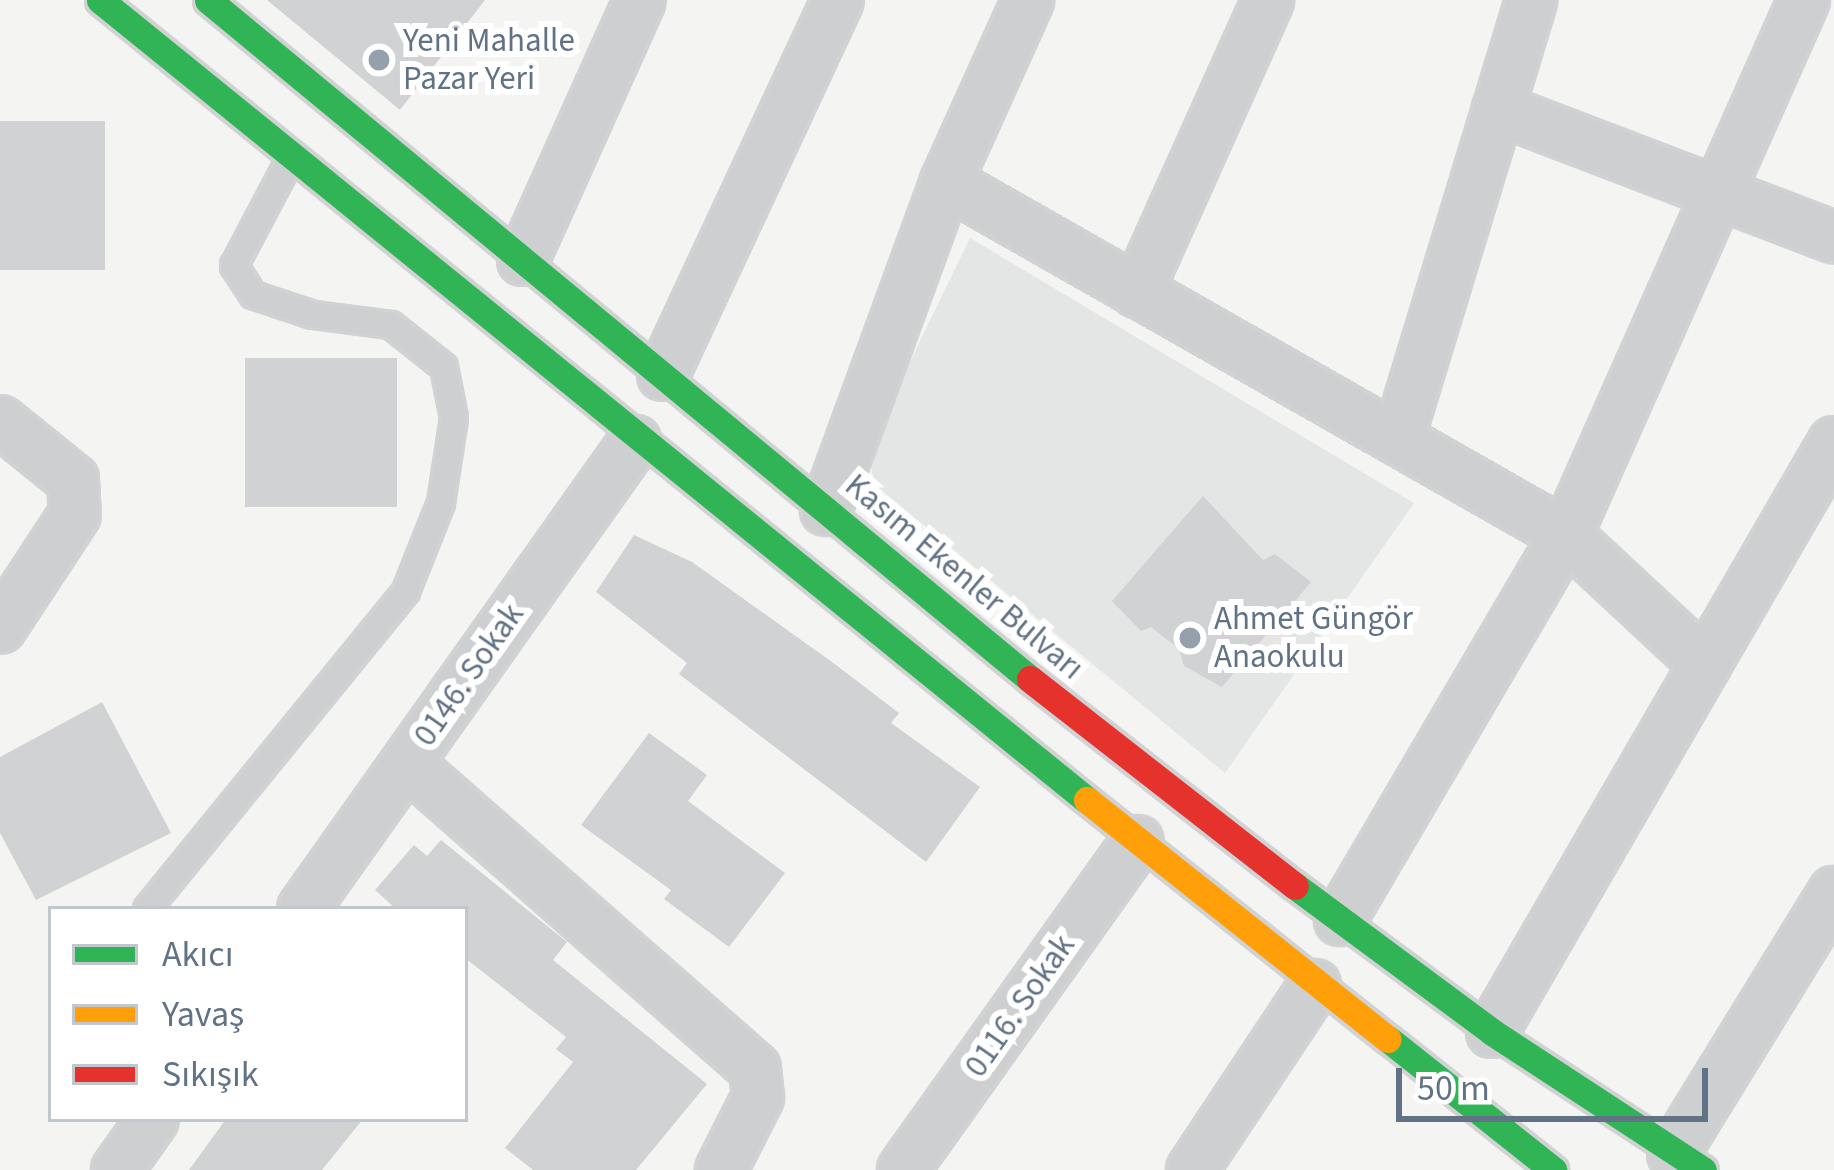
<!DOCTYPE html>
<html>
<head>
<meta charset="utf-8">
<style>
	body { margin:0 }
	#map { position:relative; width:1834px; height:1170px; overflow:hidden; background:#f4f5f3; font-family:"Source Sans 3",sans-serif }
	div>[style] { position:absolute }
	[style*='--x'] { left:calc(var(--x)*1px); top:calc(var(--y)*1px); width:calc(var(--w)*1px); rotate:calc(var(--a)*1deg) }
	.built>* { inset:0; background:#e4e6e5 }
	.building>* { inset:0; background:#d0d2d3; transform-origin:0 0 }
	.roads { filter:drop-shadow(3px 0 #d0d2d3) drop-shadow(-3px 0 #d0d2d3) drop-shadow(0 3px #d0d2d3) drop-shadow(0 -3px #d0d2d3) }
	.lane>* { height:24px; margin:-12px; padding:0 12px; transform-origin:12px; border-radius:12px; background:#cecfd0 }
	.street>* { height:48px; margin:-24px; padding:0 24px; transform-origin:24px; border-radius:24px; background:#cecfd0 }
	.fast>* { height:27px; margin:-13.5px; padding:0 13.5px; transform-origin:13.5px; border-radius:13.5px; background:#30b455 }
	.slow>* { height:27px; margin:-13.5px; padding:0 13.5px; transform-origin:13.5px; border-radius:13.5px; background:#ff9f0a }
	.jam>* { height:27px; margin:-13.5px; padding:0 13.5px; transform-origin:13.5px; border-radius:13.5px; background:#e5322d }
	.dots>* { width:33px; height:33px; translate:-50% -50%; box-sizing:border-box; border:6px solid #fff; border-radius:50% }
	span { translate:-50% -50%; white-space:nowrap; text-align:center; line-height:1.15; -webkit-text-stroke:12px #fff; paint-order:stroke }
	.poi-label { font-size:33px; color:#627285 }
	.left { translate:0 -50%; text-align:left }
	.street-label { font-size:33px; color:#627285 }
	.legend { position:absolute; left:48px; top:906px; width:420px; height:216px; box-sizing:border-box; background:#fff; border:3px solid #c0c7ce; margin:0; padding:15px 21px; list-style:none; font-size:36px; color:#627285 }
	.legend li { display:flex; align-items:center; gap:24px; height:60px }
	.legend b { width:60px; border:3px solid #c0c7ce }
	.scale { position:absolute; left:1396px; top:1068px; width:312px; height:54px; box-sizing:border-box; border:6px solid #627285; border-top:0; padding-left:15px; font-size:36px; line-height:42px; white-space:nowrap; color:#627285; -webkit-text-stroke:9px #fff; paint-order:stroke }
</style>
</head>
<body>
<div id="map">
	<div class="built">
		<i style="clip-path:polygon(970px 238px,1414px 503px,1225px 773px,875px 485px,867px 450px)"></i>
	</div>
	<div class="building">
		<i style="clip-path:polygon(267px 0,485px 0,400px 110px)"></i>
		<i style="left:105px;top:121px;width:149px;height:105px;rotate:90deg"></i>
		<i style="left:397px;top:358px;width:149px;height:152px;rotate:90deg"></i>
		<i style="clip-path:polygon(1203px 496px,1263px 560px,1275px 554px,1311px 582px,1222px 687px,1184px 666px,1179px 649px,1151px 627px,1141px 631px,1112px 601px)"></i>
		<i style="clip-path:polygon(634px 535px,692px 562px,832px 662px,899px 713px,891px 723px,980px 787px,926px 862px,679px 674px,687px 663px,596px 592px)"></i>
		<i style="clip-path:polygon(102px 702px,171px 833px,36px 900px,0 833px,0 757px)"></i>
		<i style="clip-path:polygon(649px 733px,707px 775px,688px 801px,785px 873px,729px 947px,664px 899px,671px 890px,581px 825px)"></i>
		<i style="clip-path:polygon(441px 840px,567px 942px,553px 960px,707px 1084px,636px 1170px,533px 1170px,505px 1148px,573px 1062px,556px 1049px,566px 1037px,465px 958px,465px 909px,396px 909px,375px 890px,414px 845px,427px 856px)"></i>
		<i style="clip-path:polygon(226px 1119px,363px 1119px,322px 1170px,189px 1170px)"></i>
	</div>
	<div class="roads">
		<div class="lane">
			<i style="--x:147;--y:909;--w:410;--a:-50.8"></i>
			<i style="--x:406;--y:591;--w:95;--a:-68.3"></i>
			<i style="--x:441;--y:503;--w:86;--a:-81.3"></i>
			<i style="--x:454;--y:418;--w:52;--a:-101.1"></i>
			<i style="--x:444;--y:367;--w:68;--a:-141.6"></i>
			<i style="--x:391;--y:325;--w:79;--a:-172.7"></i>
			<i style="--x:313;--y:315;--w:63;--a:-161.6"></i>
			<i style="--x:253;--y:295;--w:35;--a:-123"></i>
			<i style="--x:234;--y:266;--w:120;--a:-62.2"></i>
		</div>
		<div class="street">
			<i style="--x:1498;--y:109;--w:360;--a:20.9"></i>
			<i style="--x:946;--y:182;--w:713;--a:29.66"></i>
			<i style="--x:1566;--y:535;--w:190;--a:42.9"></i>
			<i style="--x:523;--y:260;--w:285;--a:-65.8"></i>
			<i style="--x:1137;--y:292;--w:320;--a:-65.8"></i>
			<i style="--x:663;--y:375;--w:414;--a:-65"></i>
			<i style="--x:0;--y:421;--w:94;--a:38.9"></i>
			<i style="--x:73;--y:480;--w:34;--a:87"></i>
			<i style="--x:75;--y:514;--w:136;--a:123.3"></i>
			<i style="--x:1398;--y:439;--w:459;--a:-73.1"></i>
			<i style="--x:826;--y:510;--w:349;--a:-69.9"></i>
			<i style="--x:946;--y:182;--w:200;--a:-65.7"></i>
			<i style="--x:407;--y:763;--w:463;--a:41.3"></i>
			<i style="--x:755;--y:1069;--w:28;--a:84"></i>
			<i style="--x:758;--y:1097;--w:82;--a:116.9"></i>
			<i style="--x:303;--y:909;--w:574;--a:-54.65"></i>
			<i style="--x:1340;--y:920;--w:446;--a:-59.6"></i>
			<i style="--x:1566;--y:535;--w:586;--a:-66.02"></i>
			<i style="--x:1492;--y:1032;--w:682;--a:-59.9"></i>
			<i style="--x:1673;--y:1154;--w:308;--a:-58.4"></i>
			<i style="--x:117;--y:1170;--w:62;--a:-54.8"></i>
			<i style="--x:903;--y:1170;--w:404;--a:-54.5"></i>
			<i style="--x:1192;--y:1170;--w:222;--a:-56.4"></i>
		</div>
		<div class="fast">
			<i style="--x:100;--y:0;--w:1270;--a:39.03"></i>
			<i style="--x:208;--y:0;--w:1066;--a:39.56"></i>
			<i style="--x:1295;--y:886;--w:245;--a:36.5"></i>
			<i style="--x:1492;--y:1032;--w:252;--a:33.2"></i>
			<i style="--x:1388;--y:1039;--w:211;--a:38.4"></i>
		</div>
		<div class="slow">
			<i style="--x:1087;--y:800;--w:384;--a:38.5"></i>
		</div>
		<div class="jam">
			<i style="--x:1030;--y:679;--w:336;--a:38"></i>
		</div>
	</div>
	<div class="dots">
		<i style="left:379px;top:60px;background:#95a0ac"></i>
		<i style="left:1190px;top:638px;background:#95a0ac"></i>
	</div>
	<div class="poi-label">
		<span class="left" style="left:403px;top:60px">Yeni Mahalle<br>Pazar Yeri</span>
		<span class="left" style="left:1214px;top:638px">Ahmet Güngör<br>Anaokulu</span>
	</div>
	<div class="street-label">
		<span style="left:964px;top:577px;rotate:40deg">Kasım Ekenler Bulvarı</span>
		<span style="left:469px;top:675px;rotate:-55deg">0146. Sokak</span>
		<span style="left:1020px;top:1006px;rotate:-55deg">0116. Sokak</span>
	</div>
	<ul class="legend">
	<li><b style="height:15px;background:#30b455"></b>Akıcı</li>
	<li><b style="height:15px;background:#ff9f0a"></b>Yavaş</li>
	<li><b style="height:15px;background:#e5322d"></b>Sıkışık</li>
	</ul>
	<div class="scale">50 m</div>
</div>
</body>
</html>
